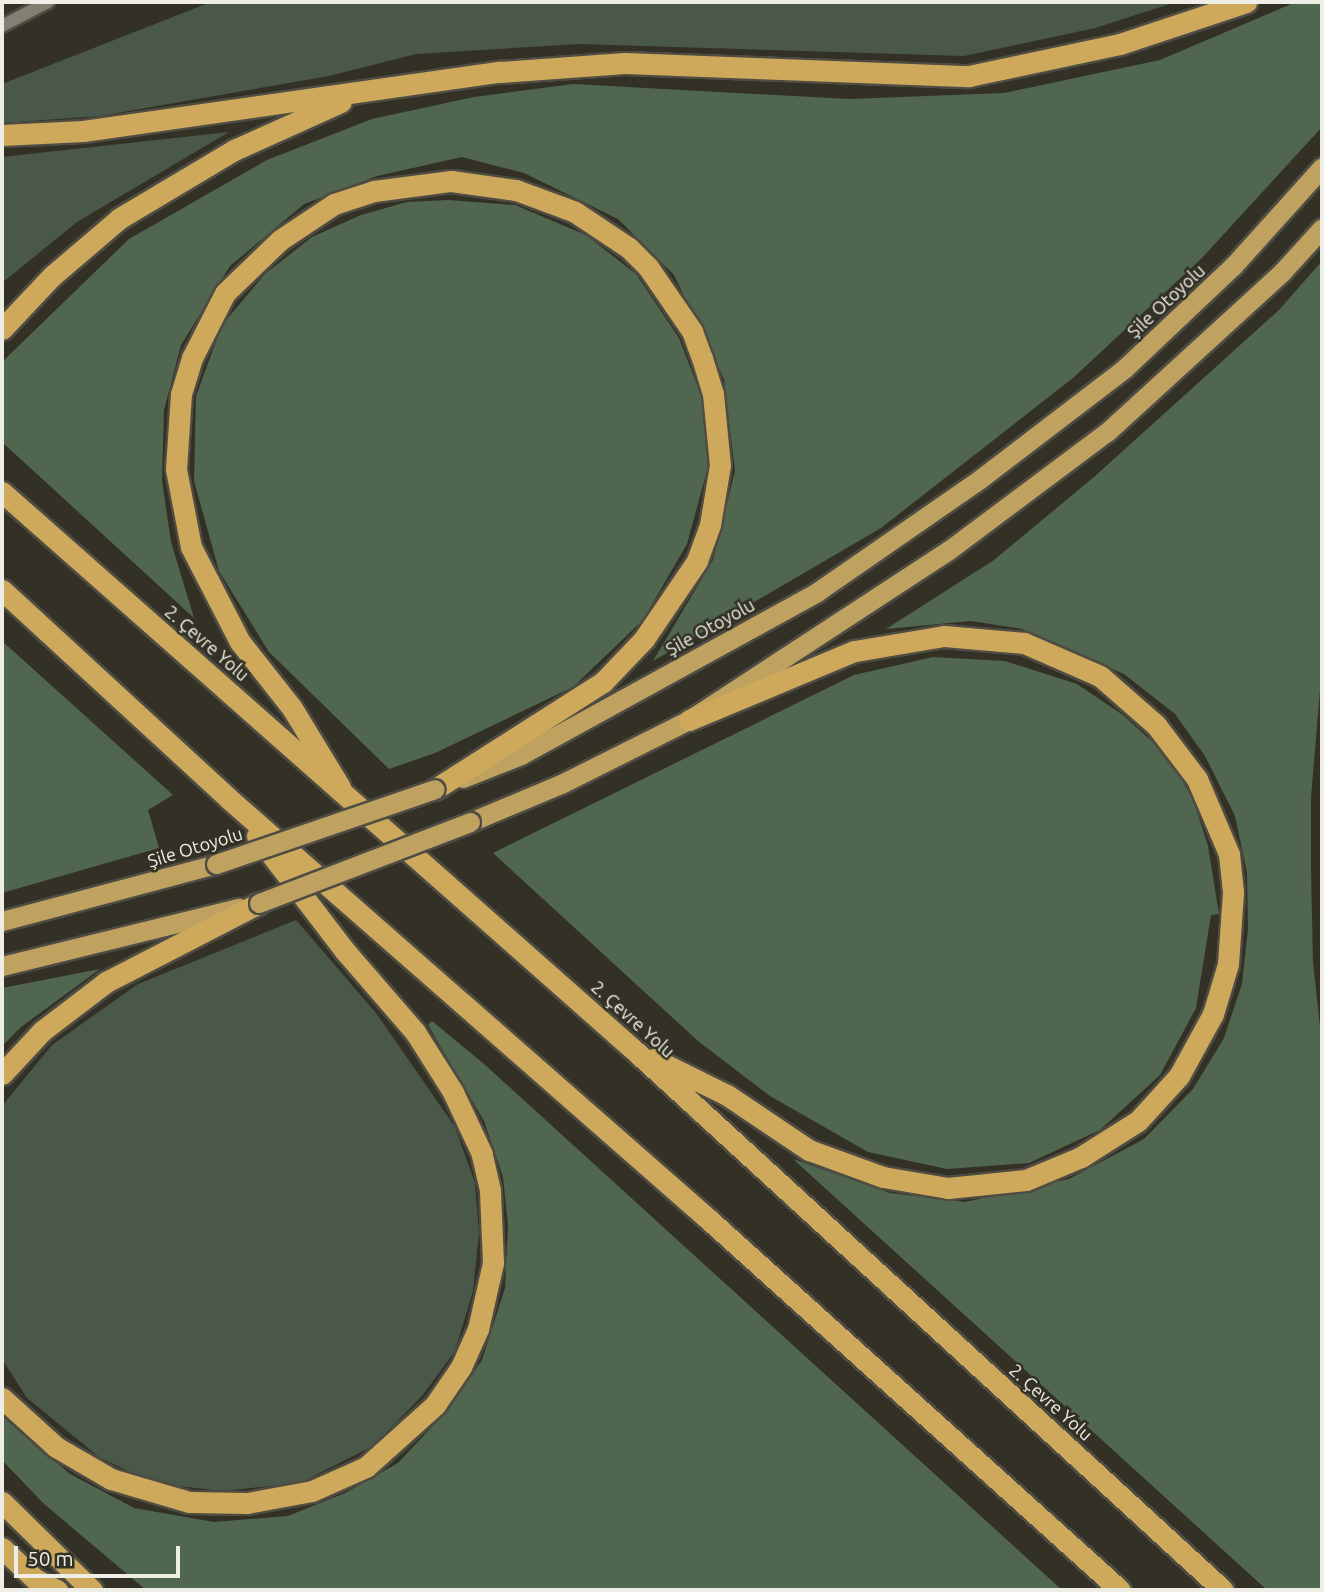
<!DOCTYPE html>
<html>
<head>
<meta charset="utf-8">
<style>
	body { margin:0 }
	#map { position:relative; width:1324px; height:1592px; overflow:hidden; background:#333126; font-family:Ubuntu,sans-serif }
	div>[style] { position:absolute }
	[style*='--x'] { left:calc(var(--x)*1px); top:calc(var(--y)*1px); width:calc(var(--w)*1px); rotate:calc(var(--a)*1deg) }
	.green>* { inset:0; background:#495849 }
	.forest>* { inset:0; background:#50664f }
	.roads { filter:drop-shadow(2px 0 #4e4c43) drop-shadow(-2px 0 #4e4c43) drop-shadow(0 2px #4e4c43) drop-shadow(0 -2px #4e4c43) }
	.service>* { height:12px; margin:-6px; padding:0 6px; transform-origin:6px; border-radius:6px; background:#828073 }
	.trunk>* { height:19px; margin:-9.5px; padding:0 9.5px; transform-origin:9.5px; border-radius:9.5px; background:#bfa160 }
	.motorway>* { height:21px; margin:-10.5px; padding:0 10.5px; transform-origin:10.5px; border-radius:10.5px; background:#cea95b }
	.bridges { filter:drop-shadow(2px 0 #4e4c43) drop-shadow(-2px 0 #4e4c43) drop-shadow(0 2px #4e4c43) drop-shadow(0 -2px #4e4c43) }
	.trunk-bridge>* { height:19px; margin:-9.5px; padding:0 9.5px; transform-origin:9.5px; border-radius:9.5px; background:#bfa160 }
	span { translate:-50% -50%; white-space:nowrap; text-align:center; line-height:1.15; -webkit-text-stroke:5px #333126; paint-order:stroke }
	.street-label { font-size:18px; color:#efeee6 }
	.frame { position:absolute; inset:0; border:4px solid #efeee6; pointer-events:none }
	.scale { position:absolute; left:14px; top:1546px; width:166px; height:32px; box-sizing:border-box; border:4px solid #efeee6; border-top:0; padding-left:9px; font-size:21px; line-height:24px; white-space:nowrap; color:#efeee6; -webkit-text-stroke:5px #333126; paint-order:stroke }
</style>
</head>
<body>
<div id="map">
	<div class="green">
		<i style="clip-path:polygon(211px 2px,1176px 2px,1095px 28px,964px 56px,579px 44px,416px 54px,329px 76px,100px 116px,2px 123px,2px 84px)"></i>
		<i style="clip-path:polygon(229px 132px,77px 222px,2px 283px,2px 157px)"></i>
		<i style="clip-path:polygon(296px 920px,376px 1013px,455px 1127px,475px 1183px,479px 1233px,473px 1291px,455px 1351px,422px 1396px,373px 1446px,300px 1483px,222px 1491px,153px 1483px,99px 1457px,27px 1398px,2px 1359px,2px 1106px,52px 1045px,138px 984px)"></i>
	</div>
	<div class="forest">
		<i style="clip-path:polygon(1296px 2px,1322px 2px,1322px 127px,1202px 258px,1073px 378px,881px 528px,653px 661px,713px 560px,735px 471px,724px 379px,674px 275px,618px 219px,524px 173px,462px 157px,377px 176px,304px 204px,230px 266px,181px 345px,164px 410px,162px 481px,171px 542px,194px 618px,2px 442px,2px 362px,129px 239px,267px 160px,372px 119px,474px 97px,573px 84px,849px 99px,1004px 93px,1160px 60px)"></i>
		<i style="clip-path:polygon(448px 200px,515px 205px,586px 235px,636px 274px,679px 338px,702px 398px,708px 467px,687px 544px,643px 620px,573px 687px,435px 753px,389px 769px,269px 652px,219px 571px,194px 481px,196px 396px,222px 325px,265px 274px,312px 237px,361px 215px,407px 202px)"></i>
		<i style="clip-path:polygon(1322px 261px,1322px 666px,1311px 797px,1311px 870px,1313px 962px,1322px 1045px,1322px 1590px,1267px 1590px,793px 1159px,890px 1193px,965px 1202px,1069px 1179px,1144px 1139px,1193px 1089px,1224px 1038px,1242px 984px,1248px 929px,1247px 873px,1235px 816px,1205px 756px,1175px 714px,1124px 674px,1022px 629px,971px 621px,886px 629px,994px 560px,1094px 477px,1279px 310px)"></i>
		<i style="clip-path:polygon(2px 641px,173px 795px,148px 810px,159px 848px,2px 893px)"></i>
		<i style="clip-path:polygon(933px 657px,1005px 661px,1077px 684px,1123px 715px,1170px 758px,1194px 802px,1208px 846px,1219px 914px,1211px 915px,1196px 1008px,1160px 1075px,1100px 1130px,1029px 1163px,947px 1169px,868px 1152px,770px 1096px,698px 1041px,493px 853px,854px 675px)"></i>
		<i style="clip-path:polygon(100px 969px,21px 1027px,2px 1046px,2px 988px)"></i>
		<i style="clip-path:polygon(432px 1021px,484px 1064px,1062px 1590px,146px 1590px,43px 1503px,2px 1460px,2px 1416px,70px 1474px,134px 1508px,214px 1522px,288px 1516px,345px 1493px,398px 1463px,447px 1411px,482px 1360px,505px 1288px,508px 1226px,503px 1177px,484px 1121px,428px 1025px)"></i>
	</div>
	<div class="roads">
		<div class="service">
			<i style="--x:2;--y:26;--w:52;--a:-27.6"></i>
		</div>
		<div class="trunk">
			<i style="--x:463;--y:778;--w:62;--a:-21.6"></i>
			<i style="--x:521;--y:755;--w:338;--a:-28.8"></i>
			<i style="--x:817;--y:592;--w:198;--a:-34.7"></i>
			<i style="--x:980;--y:479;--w:183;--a:-37.4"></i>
			<i style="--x:1125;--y:368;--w:149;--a:-43.4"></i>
			<i style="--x:1233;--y:266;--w:133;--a:-48"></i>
			<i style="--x:470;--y:822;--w:99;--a:-22.7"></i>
			<i style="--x:561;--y:784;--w:143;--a:-26.6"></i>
			<i style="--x:689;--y:720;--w:311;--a:-33.2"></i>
			<i style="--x:949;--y:550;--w:197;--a:-36.8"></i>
			<i style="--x:1107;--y:432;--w:237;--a:-42.4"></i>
			<i style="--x:1282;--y:272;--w:59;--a:-47.7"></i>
			<i style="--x:2;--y:921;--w:221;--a:-14.9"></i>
			<i style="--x:2;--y:966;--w:244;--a:-13.8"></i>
		</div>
		<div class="motorway">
			<i style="--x:2;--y:135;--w:81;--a:-2.8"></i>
			<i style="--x:83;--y:131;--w:421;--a:-8.1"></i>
			<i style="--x:500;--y:72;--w:125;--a:-4.1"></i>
			<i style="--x:625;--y:63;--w:344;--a:2.2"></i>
			<i style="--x:969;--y:76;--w:154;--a:-12"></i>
			<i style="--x:1120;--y:44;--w:133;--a:-18.4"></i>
			<i style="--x:2;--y:329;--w:73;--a:-46.7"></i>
			<i style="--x:52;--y:276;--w:89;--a:-40.5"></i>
			<i style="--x:120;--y:218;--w:133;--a:-30.8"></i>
			<i style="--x:234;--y:150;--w:117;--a:-24.2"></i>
			<i style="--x:2;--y:492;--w:842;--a:41.44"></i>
			<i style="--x:633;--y:1049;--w:800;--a:42.52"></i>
			<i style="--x:2;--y:590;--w:307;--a:42.6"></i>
			<i style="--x:228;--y:798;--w:636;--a:41.24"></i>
			<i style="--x:706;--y:1217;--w:557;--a:42.02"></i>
			<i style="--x:340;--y:787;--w:92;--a:-121.3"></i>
			<i style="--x:292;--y:708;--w:84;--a:-128.2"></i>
			<i style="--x:240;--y:642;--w:107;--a:-117.3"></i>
			<i style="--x:191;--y:547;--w:79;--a:-100.9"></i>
			<i style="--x:176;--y:469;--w:75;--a:-86.2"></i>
			<i style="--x:181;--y:394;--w:38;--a:-73"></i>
			<i style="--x:192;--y:358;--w:73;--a:-63.1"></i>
			<i style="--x:225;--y:293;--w:76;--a:-43.9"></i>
			<i style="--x:280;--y:240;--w:65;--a:-33.7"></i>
			<i style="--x:334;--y:204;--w:42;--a:-18"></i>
			<i style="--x:374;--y:191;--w:78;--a:-7.4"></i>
			<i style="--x:451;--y:181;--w:66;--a:7.9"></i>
			<i style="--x:516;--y:190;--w:63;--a:20.4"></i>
			<i style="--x:575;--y:212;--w:65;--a:33.7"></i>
			<i style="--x:629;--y:248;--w:27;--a:45"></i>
			<i style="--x:648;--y:267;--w:78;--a:55.5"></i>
			<i style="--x:692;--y:331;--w:29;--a:70"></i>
			<i style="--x:702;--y:358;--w:38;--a:73"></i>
			<i style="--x:713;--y:394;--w:71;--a:84.4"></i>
			<i style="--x:720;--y:465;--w:61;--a:99.5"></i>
			<i style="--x:710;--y:525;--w:38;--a:110"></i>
			<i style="--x:697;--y:561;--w:94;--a:124.2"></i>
			<i style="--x:644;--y:639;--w:59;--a:133.6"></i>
			<i style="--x:603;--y:682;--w:199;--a:147.5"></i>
			<i style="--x:654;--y:1059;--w:81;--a:26.3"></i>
			<i style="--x:727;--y:1095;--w:99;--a:33.9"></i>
			<i style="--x:809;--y:1150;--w:79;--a:20"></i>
			<i style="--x:883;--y:1177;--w:66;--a:9.6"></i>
			<i style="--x:948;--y:1188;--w:78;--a:-5.9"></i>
			<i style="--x:1026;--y:1180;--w:60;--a:-22.7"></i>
			<i style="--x:1081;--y:1157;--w:67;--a:-32.3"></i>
			<i style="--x:1138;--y:1121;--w:61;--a:-47.7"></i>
			<i style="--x:1179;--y:1076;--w:71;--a:-61.3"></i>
			<i style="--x:1213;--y:1014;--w:52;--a:-73.3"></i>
			<i style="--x:1228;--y:964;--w:72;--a:-86"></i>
			<i style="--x:1233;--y:892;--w:38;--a:-96"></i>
			<i style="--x:1229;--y:854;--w:82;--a:-113.1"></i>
			<i style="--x:1197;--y:779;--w:68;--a:-127.2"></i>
			<i style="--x:1156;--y:725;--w:74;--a:-138.8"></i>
			<i style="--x:1100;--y:676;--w:83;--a:-156.5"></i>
			<i style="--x:1024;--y:643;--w:80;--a:-175"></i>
			<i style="--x:944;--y:636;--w:91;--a:170.5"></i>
			<i style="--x:854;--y:651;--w:179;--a:157.3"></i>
			<i style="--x:2;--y:1074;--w:59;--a:-47.1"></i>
			<i style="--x:42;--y:1031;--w:81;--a:-37.4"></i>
			<i style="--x:106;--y:982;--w:172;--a:-27.3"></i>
			<i style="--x:2;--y:1398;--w:73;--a:42.2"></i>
			<i style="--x:56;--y:1447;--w:64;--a:30.2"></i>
			<i style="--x:111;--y:1479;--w:81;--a:16.4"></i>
			<i style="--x:189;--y:1502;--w:58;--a:1"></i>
			<i style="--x:247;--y:1503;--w:66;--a:-10.5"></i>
			<i style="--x:312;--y:1491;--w:59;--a:-24"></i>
			<i style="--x:366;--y:1467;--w:93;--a:-41.9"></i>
			<i style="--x:435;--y:1405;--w:46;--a:-55.6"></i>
			<i style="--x:461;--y:1367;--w:42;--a:-65.9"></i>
			<i style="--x:478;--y:1329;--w:68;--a:-77.2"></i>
			<i style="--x:493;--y:1263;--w:73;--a:-92.4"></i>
			<i style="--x:490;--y:1190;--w:37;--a:-103"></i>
			<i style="--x:482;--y:1154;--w:68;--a:-115.1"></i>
			<i style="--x:453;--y:1092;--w:71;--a:-122.3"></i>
			<i style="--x:415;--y:1032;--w:107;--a:-130.8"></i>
			<i style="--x:345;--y:951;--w:145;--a:-127.4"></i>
			<i style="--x:2;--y:1502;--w:126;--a:44.4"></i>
			<i style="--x:2;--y:1548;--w:45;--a:43.2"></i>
			<i style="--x:35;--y:1579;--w:25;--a:27"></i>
		</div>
	</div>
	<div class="bridges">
		<div class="trunk-bridge">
			<i style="--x:216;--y:864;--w:231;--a:-18.9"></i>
			<i style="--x:259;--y:903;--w:226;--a:-21"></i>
		</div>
	</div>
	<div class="street-label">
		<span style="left:1166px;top:301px;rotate:-43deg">Şile Otoyolu</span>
		<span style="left:710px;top:627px;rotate:-29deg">Şile Otoyolu</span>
		<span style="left:207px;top:643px;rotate:41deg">2. Çevre Yolu</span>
		<span style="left:195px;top:847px;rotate:-17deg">Şile Otoyolu</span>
		<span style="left:633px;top:1019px;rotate:42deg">2. Çevre Yolu</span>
		<span style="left:1051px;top:1402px;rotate:42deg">2. Çevre Yolu</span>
	</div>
	<div class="frame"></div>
	<div class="scale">50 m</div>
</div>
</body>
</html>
